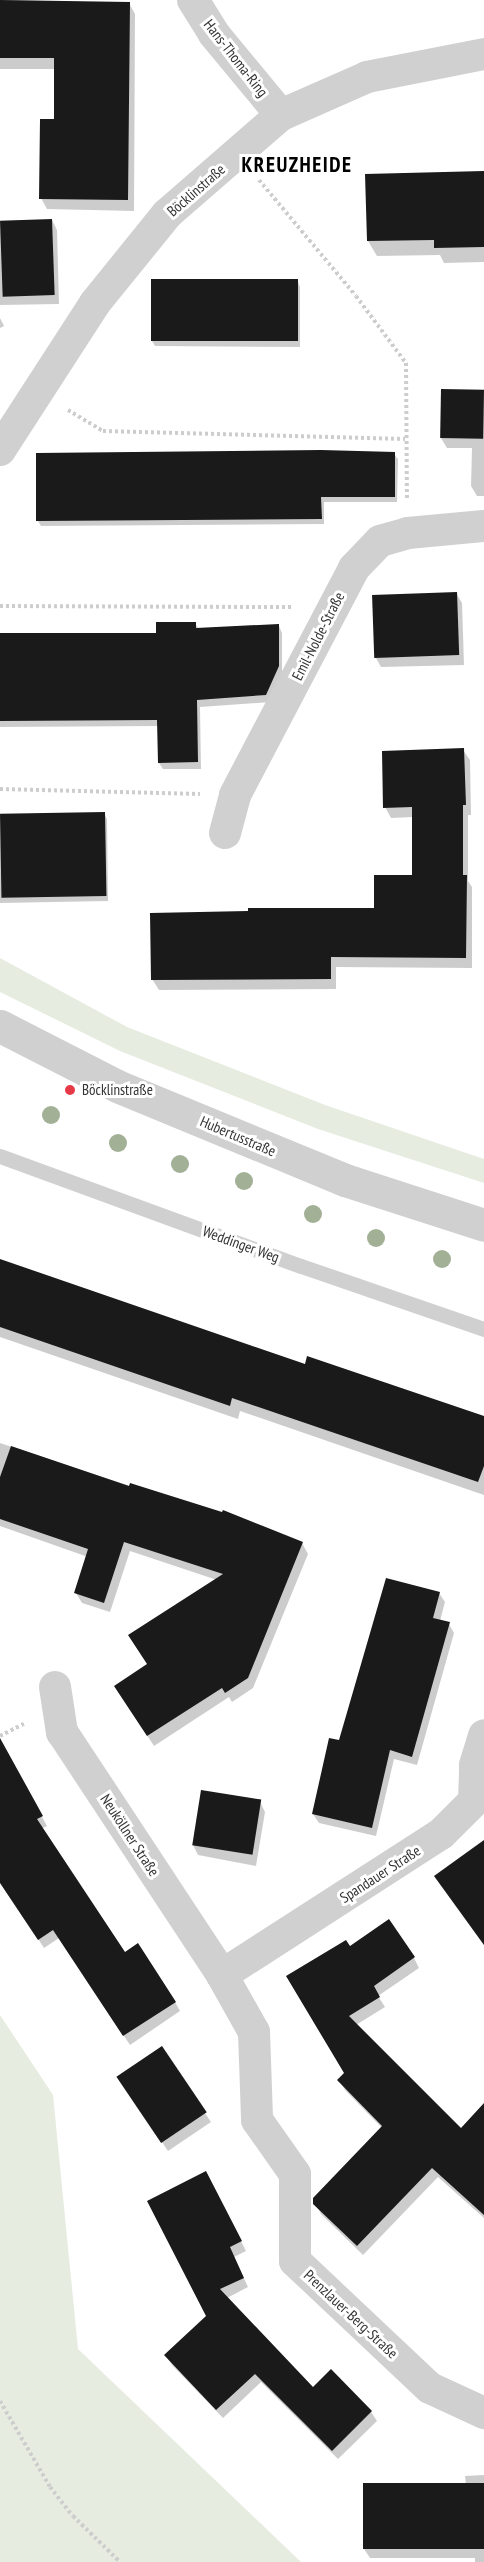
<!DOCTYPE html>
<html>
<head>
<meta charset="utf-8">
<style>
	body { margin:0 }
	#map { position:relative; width:484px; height:2562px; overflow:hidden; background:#fff; font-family:"PT Sans Narrow",sans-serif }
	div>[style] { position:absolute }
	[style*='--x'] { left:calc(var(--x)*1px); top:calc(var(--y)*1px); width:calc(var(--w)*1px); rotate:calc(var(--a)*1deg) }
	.green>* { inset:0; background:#e6ecdf }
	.shadow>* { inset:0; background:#0003; transform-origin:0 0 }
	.building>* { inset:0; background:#1a1a1a; transform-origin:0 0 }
	.path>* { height:4px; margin-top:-2px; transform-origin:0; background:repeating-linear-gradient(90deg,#cdcdcd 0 3px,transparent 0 6px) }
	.service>* { height:15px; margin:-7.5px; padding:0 7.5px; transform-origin:7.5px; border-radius:7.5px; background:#d0d0d0 }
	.minor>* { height:32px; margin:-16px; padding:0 16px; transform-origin:16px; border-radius:16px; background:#d0d0d0 }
	.tertiary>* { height:33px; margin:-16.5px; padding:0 16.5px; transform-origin:16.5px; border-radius:16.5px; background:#d0d0d0 }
	.trees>* { width:18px; height:18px; margin:-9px; border-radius:50%; background:#a2b095 }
	.dots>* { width:16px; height:16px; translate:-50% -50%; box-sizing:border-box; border:3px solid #fff; border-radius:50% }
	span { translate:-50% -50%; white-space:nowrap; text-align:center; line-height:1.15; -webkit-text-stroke:6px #fff; paint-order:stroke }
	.street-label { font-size:15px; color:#333 }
	.poi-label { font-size:15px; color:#333 }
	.left { translate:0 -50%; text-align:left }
	.district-label { font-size:21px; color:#000; font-weight:700; letter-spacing:1.5px }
</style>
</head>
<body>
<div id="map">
	<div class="green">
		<i style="clip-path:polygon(0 958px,127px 1027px,325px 1105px,484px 1159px,484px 1183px,318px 1129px,120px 1051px,0 992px)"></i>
		<i style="clip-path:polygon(0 2015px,53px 2095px,78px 2349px,301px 2562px,0 2562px)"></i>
	</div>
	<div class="shadow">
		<i style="clip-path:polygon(0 0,129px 3px,135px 14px,134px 211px,47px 209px,41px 198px,55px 120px,55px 69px,0 69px)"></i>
		<i style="clip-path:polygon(484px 173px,484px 262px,444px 263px,440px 255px,377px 256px,368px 241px)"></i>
		<i style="clip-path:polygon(52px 220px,57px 230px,59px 304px,0 305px,0 221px)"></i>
		<i style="clip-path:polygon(298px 282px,300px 287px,300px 347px,155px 346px,152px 341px)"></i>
		<i style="left:0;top:318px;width:9px;height:73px;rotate:63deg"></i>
		<i style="clip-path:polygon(484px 392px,484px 496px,477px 496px,471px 486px,472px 448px,447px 448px,441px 438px)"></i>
		<i style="clip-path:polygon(394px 454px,398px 459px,397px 502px,324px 502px,324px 524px,41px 526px,38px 521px)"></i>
		<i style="clip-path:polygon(456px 593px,462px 603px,464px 665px,381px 667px,376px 658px)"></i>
		<i style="clip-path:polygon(195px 623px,199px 630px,279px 626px,282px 633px,282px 674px,270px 702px,200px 707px,201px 769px,163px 769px,159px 763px,159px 726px,0 727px,0 635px,157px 634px)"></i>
		<i style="clip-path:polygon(463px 750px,470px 760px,471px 815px,468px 815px,468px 881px,472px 887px,472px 968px,336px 967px,336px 989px,159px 990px,152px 979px,375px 910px,413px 876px,413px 817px,391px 818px,385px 807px)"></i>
		<i style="clip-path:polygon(104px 814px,107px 819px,108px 901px,0 903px,0 815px)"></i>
		<i style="clip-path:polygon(0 1261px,306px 1366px,484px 1418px,484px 1495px,240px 1411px,238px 1419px,0 1337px)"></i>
		<i style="clip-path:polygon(0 1443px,302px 1543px,308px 1554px,253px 1688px,232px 1702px,229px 1697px,154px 1746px,122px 1697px,217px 1580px,130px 1551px,110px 1612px,82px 1603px,76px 1593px,88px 1557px,0 1526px)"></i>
		<i style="clip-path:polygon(439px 1593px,445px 1602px,440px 1621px,449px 1624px,454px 1633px,417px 1765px,394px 1759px,376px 1836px,319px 1823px,313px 1814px,340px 1742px)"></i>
		<i style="clip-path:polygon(0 1756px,18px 1774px,47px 1826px,41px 1829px,125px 1954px,175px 2002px,180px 2011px,130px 2045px,59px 1938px,44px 1948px,8px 1893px,0 1859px)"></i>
		<i style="clip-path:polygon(260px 1802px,265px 1812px,256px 1866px,198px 1855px,193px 1845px)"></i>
		<i style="clip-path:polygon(484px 1842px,484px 1945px,436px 1877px)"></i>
		<i style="clip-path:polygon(349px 1948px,414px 1958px,419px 1968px,378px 1996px,385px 2007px,356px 2025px,461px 2131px,484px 2123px,484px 2218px,438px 2177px,363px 2255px,321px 2214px,315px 2203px,382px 2128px,345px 2090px,339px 2080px,346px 2074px)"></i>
		<i style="clip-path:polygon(124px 2086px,205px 2113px,211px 2122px,168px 2151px)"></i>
		<i style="clip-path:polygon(211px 2182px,246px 2251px,234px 2257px,248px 2287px,227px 2298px,312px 2389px,331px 2371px,371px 2412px,377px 2421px,338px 2459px,261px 2382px,223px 2418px,172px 2365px,166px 2355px,208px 2317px)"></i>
		<i style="clip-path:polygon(484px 2475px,484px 2562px,475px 2562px,475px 2558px,370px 2558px,364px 2549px,466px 2485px,465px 2476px)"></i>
	</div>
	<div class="building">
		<i style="clip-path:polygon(0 0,130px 2px,128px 200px,39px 199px,40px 119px,54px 119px,54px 58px,0 58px)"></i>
		<i style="clip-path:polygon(484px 171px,484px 247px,434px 248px,434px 240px,367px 241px,365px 174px)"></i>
		<i style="left:52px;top:219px;width:76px;height:52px;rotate:88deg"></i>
		<i style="left:151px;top:279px;width:147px;height:62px"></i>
		<i style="left:441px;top:389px;width:43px;height:49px;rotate:1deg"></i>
		<i style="clip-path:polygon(321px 450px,395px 452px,395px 497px,321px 497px,322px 519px,36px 521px,36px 453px)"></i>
		<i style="left:457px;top:592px;width:63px;height:85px;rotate:88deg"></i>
		<i style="clip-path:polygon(156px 622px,196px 622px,196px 628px,279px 624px,279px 666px,266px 695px,197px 700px,198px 762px,158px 763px,157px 720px,0 721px,0 633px,156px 633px)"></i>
		<i style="clip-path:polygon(464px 748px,466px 805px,463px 805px,463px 875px,467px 875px,466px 958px,331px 957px,331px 979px,151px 980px,150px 913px,248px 911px,248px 908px,374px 908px,374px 875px,412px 875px,412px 807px,383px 808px,382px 751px)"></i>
		<i style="left:105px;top:812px;width:84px;height:105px;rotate:89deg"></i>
		<i style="clip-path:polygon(0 1259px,305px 1364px,307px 1356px,484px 1416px,484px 1466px,478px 1482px,232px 1398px,230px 1406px,0 1327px)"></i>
		<i style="clip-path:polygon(11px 1446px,129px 1486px,130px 1483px,222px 1512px,223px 1510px,303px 1542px,248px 1678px,225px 1693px,222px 1688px,147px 1736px,114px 1686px,147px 1664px,128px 1635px,223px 1574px,124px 1542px,104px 1603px,74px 1593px,88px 1549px,0 1519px,0 1477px)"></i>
		<i style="clip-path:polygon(386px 1578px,440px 1592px,433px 1618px,450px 1622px,412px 1757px,390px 1750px,372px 1828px,312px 1814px,329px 1738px,339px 1740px)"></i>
		<i style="clip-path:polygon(0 1738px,43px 1816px,37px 1819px,125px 1952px,138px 1943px,176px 2002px,123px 2036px,53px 1930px,38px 1940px,0 1883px)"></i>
		<i style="left:201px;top:1790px;width:61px;height:56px;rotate:9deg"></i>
		<i style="clip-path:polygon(484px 1840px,484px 1945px,434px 1876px)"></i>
		<i style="clip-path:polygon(389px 1919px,415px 1957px,374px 1986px,380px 1997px,349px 2016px,461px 2128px,484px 2103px,484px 2215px,432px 2168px,357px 2246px,313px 2204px,313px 2198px,382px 2126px,337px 2080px,344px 2073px,286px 1976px,346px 1940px,350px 1946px)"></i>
		<i style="left:162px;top:2046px;width:80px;height:55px;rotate:56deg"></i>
		<i style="clip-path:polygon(206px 2171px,242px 2241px,230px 2247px,244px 2278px,220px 2289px,313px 2387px,331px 2369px,372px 2411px,332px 2451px,255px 2374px,216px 2410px,164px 2355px,206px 2316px,147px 2201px)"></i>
		<i style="left:363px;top:2483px;width:121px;height:66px"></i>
	</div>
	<div class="path">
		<i style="--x:259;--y:180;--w:151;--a:50.1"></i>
		<i style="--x:356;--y:296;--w:84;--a:53.3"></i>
		<i style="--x:406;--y:363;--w:136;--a:89.6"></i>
		<i style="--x:68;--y:410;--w:41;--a:31"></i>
		<i style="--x:103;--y:431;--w:302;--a:1.5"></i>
		<i style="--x:0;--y:606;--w:293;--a:0.2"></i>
		<i style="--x:0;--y:789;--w:200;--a:1.4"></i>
		<i style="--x:0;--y:1736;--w:29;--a:-27"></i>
		<i style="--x:0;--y:2401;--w:99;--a:59.8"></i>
		<i style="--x:50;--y:2487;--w:37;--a:52"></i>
		<i style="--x:73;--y:2516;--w:66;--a:44.4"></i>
	</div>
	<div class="service">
		<i style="--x:0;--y:1156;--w:320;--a:20.1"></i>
		<i style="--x:301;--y:1266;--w:194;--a:19"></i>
	</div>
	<div class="minor">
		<i style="--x:193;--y:0;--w:40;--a:58"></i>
		<i style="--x:214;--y:34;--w:105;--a:50.4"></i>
		<i style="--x:0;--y:450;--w:175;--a:-57.1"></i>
		<i style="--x:95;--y:303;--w:114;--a:-51"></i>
		<i style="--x:167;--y:214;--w:151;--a:-41"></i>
		<i style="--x:281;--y:115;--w:94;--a:-23.8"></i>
		<i style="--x:367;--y:77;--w:119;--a:-11.1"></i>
		<i style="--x:225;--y:833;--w:39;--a:-75"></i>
		<i style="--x:235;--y:795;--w:256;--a:-62.3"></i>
		<i style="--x:354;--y:568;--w:37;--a:-46"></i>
		<i style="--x:380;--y:541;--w:29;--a:-16"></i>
		<i style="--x:408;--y:533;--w:76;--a:-5.3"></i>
		<i style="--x:55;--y:1687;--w:46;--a:81.2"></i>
		<i style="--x:62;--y:1732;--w:291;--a:56.6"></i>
		<i style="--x:222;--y:1975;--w:65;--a:60.7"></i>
		<i style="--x:254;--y:2032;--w:88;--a:88"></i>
		<i style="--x:257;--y:2120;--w:66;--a:54.9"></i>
		<i style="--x:295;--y:2174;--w:87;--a:90"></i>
		<i style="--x:295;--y:2261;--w:185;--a:43.3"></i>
		<i style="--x:430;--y:2388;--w:60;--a:24.8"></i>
		<i style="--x:222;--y:1975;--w:260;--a:-32.8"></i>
		<i style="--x:441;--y:1834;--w:47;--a:-45"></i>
		<i style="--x:474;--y:1801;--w:36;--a:-88"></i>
		<i style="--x:475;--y:1765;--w:31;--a:-73"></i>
	</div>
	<div class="tertiary">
		<i style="--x:0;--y:1026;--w:131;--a:27.1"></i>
		<i style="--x:117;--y:1086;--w:247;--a:22.4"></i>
		<i style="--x:345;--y:1180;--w:146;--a:17.9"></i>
	</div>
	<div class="trees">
		<i style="left:51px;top:1115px"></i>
		<i style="left:118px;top:1143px"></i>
		<i style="left:180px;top:1164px"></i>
		<i style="left:244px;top:1181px"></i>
		<i style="left:313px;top:1214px"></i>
		<i style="left:376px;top:1238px"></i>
		<i style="left:442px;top:1259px"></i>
	</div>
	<div class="dots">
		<i style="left:70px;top:1090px;background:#e63946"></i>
	</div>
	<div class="street-label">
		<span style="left:236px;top:58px;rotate:52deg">Hans-Thoma-Ring</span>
		<span style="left:196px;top:190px;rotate:-41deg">Böcklinstraße</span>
		<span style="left:318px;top:636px;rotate:-63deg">Emil-Nolde-Straße</span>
		<span style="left:238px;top:1136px;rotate:23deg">Hubertusstraße</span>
		<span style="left:241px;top:1244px;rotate:20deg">Weddinger Weg</span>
		<span style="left:130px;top:1835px;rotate:57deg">Neuköllner Straße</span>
		<span style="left:380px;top:1874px;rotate:-33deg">Spandauer Straße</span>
		<span style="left:351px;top:2314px;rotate:43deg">Prenzlauer-Berg-Straße</span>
	</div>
	<div class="poi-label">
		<span class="left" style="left:82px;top:1090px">Böcklinstraße</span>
	</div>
	<div class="district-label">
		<span style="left:297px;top:165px">KREUZHEIDE</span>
	</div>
</div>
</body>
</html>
